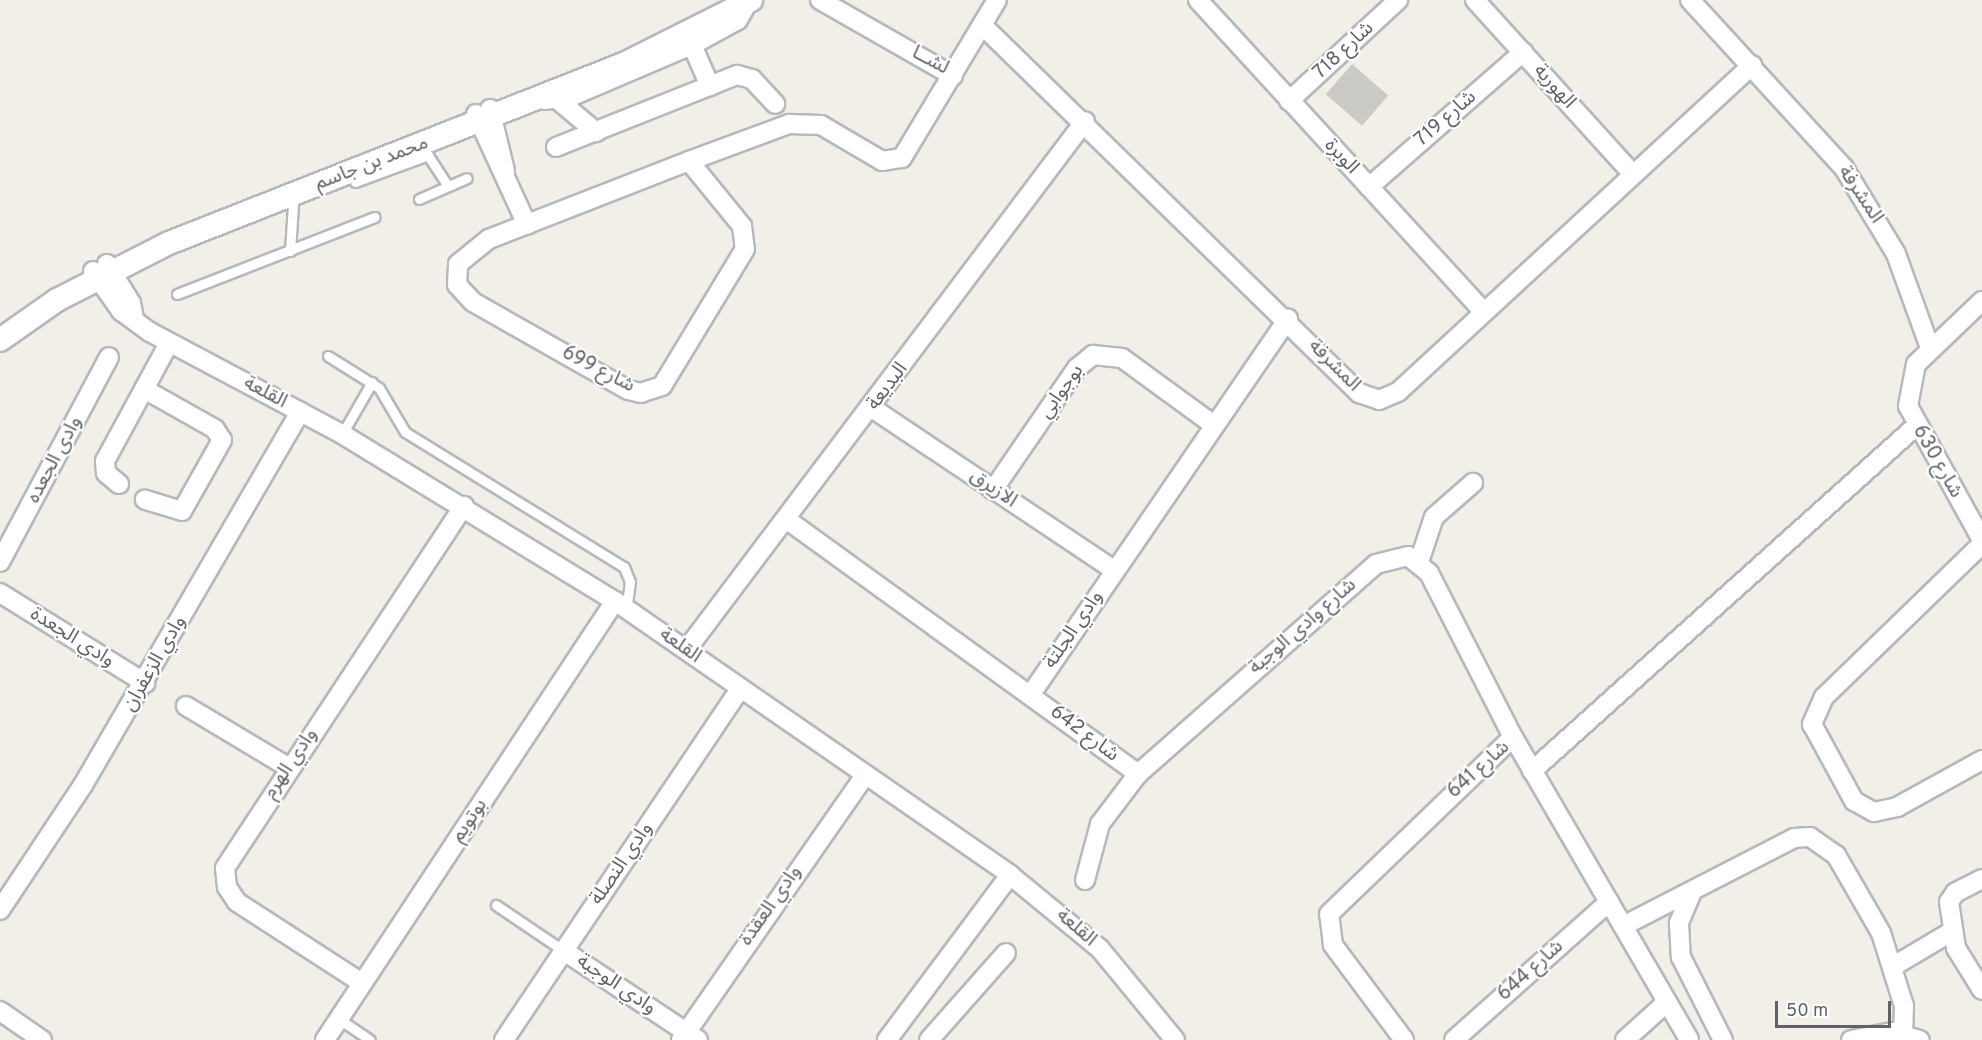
<!DOCTYPE html>
<html>
<head>
<meta charset="utf-8">
<style>
	body { margin:0 }
	#map { position:relative; width:1982px; height:1040px; overflow:hidden; background:#f1efe8; font-family:Overpass,"Noto Sans Arabic",sans-serif }
	div>[style] { position:absolute }
	[style*='--x'] { left:calc(var(--x)*1px); top:calc(var(--y)*1px); width:calc(var(--w)*1px); rotate:calc(var(--a)*1deg) }
	.building>* { inset:0; background:#cccac5; transform-origin:0 0 }
	.roads { filter:drop-shadow(2px 0 #b5b8bc) drop-shadow(-2px 0 #b5b8bc) drop-shadow(0 2px #b5b8bc) drop-shadow(0 -2px #b5b8bc) }
	.service>* { height:9px; margin:-4.5px; padding:0 4.5px; transform-origin:4.5px; border-radius:4.5px; background:#fff }
	.minor>* { height:18px; margin:-9px; padding:0 9px; transform-origin:9px; border-radius:9px; background:#fff }
	.tertiary>* { height:22px; margin:-11px; padding:0 11px; transform-origin:11px; border-radius:11px; background:#fff }
	span { translate:-50% -50%; white-space:nowrap; text-align:center; line-height:1.15; -webkit-text-stroke:4.5px #fff; paint-order:stroke }
	.street-label { font-size:20px; color:#5f6368 }
	.scale { position:absolute; left:1775px; top:1001px; width:116px; height:27px; box-sizing:border-box; border:3px solid #5f6368; border-top:0; padding-left:8px; font-size:18px; line-height:21px; white-space:nowrap; color:#5f6368; -webkit-text-stroke:4px #fff; paint-order:stroke }
</style>
</head>
<body>
<div id="map">
	<div class="building">
		<i style="left:1352px;top:64px;width:48px;height:40px;rotate:41deg"></i>
	</div>
	<div class="roads">
		<div class="service">
			<i style="--x:425;--y:151;--w:42;--a:56.7"></i>
			<i style="--x:355;--y:182;--w:78;--a:-20.3"></i>
			<i style="--x:419;--y:199;--w:52;--a:-23.6"></i>
			<i style="--x:290;--y:251;--w:47;--a:-86.3"></i>
			<i style="--x:177;--y:294;--w:212;--a:-21.3"></i>
			<i style="--x:328;--y:356;--w:60;--a:32.1"></i>
			<i style="--x:379;--y:388;--w:51;--a:59.4"></i>
			<i style="--x:405;--y:432;--w:257;--a:31.7"></i>
			<i style="--x:624;--y:567;--w:16;--a:68"></i>
			<i style="--x:630;--y:582;--w:27;--a:98"></i>
			<i style="--x:342;--y:434;--w:60;--a:-60"></i>
			<i style="--x:496;--y:905;--w:82;--a:34.1"></i>
			<i style="--x:339;--y:1019;--w:37;--a:34"></i>
		</div>
		<div class="minor">
			<i style="--x:820;--y:0;--w:153;--a:29.7"></i>
			<i style="--x:1198;--y:0;--w:423;--a:47.5"></i>
			<i style="--x:1475;--y:0;--w:235;--a:47.8"></i>
			<i style="--x:1690;--y:0;--w:228;--a:47.5"></i>
			<i style="--x:1844;--y:168;--w:100;--a:58.8"></i>
			<i style="--x:1896;--y:254;--w:100;--a:70.1"></i>
			<i style="--x:982;--y:25;--w:527;--a:44.31"></i>
			<i style="--x:1359;--y:393;--w:21;--a:19"></i>
			<i style="--x:1379;--y:400;--w:21;--a:-23"></i>
			<i style="--x:1398;--y:392;--w:482;--a:-42.7"></i>
			<i style="--x:692;--y:45;--w:45;--a:66.3"></i>
			<i style="--x:544;--y:100;--w:26;--a:-7"></i>
			<i style="--x:570;--y:97;--w:133;--a:-23.1"></i>
			<i style="--x:692;--y:45;--w:52;--a:-28.5"></i>
			<i style="--x:738;--y:20;--w:21;--a:-61"></i>
			<i style="--x:558;--y:100;--w:50;--a:40.1"></i>
			<i style="--x:1289;--y:101;--w:149;--a:-42.8"></i>
			<i style="--x:490;--y:109;--w:64;--a:76.4"></i>
			<i style="--x:476;--y:114;--w:122;--a:65.3"></i>
			<i style="--x:556;--y:147;--w:195;--a:-21.7"></i>
			<i style="--x:737;--y:75;--w:16;--a:15"></i>
			<i style="--x:752;--y:79;--w:34;--a:47"></i>
			<i style="--x:689;--y:161;--w:84;--a:50.8"></i>
			<i style="--x:742;--y:226;--w:23;--a:83"></i>
			<i style="--x:745;--y:249;--w:160;--a:121.2"></i>
			<i style="--x:662;--y:386;--w:22;--a:162"></i>
			<i style="--x:641;--y:393;--w:13;--a:-167"></i>
			<i style="--x:628;--y:390;--w:178;--a:-150.4"></i>
			<i style="--x:473;--y:302;--w:23;--a:-133"></i>
			<i style="--x:457;--y:285;--w:21;--a:-87"></i>
			<i style="--x:458;--y:264;--w:40;--a:-39"></i>
			<i style="--x:489;--y:239;--w:215;--a:-21.3"></i>
			<i style="--x:689;--y:161;--w:107;--a:-20.3"></i>
			<i style="--x:789;--y:124;--w:32;--a:2"></i>
			<i style="--x:821;--y:125;--w:71;--a:30.5"></i>
			<i style="--x:882;--y:161;--w:20;--a:-9"></i>
			<i style="--x:902;--y:158;--w:184;--a:-59"></i>
			<i style="--x:1369;--y:187;--w:205;--a:-41.2"></i>
			<i style="--x:107;--y:264;--w:46;--a:58.4"></i>
			<i style="--x:131;--y:303;--w:16;--a:79"></i>
			<i style="--x:93;--y:271;--w:49;--a:55"></i>
			<i style="--x:121;--y:311;--w:36;--a:36"></i>
			<i style="--x:150;--y:332;--w:217;--a:28"></i>
			<i style="--x:342;--y:434;--w:320;--a:31.5"></i>
			<i style="--x:615;--y:601;--w:481;--a:34.7"></i>
			<i style="--x:1010;--y:875;--w:117;--a:39.4"></i>
			<i style="--x:1100;--y:949;--w:118;--a:50.5"></i>
			<i style="--x:1982;--y:301;--w:91;--a:136.3"></i>
			<i style="--x:1916;--y:364;--w:43;--a:100.8"></i>
			<i style="--x:1908;--y:406;--w:153;--a:61.1"></i>
			<i style="--x:144;--y:389;--w:81;--a:29.4"></i>
			<i style="--x:215;--y:429;--w:13;--a:58"></i>
			<i style="--x:222;--y:440;--w:81;--a:119.4"></i>
			<i style="--x:182;--y:511;--w:39;--a:-163"></i>
			<i style="--x:872;--y:408;--w:291;--a:33.8"></i>
			<i style="--x:119;--y:484;--w:17;--a:-140"></i>
			<i style="--x:106;--y:473;--w:12;--a:-95"></i>
			<i style="--x:105;--y:461;--w:134;--a:-61.5"></i>
			<i style="--x:993;--y:490;--w:148;--a:-55.5"></i>
			<i style="--x:1077;--y:368;--w:21;--a:-39"></i>
			<i style="--x:1093;--y:355;--w:29;--a:6"></i>
			<i style="--x:1122;--y:358;--w:114;--a:36.1"></i>
			<i style="--x:786;--y:519;--w:435;--a:35.9"></i>
			<i style="--x:1982;--y:544;--w:220;--a:135.9"></i>
			<i style="--x:1824;--y:697;--w:30;--a:114"></i>
			<i style="--x:1812;--y:724;--w:88;--a:61.4"></i>
			<i style="--x:1854;--y:801;--w:23;--a:29"></i>
			<i style="--x:1874;--y:812;--w:24;--a:-12"></i>
			<i style="--x:1897;--y:807;--w:97;--a:-28.9"></i>
			<i style="--x:0;--y:562;--w:232;--a:-62"></i>
			<i style="--x:1419;--y:562;--w:47;--a:-71.6"></i>
			<i style="--x:1434;--y:517;--w:52;--a:-41.1"></i>
			<i style="--x:0;--y:593;--w:171;--a:31.8"></i>
			<i style="--x:687;--y:649;--w:661;--a:-52.99"></i>
			<i style="--x:1031;--y:694;--w:455;--a:-55.6"></i>
			<i style="--x:186;--y:706;--w:119;--a:30.9"></i>
			<i style="--x:1532;--y:771;--w:515;--a:-41.93"></i>
			<i style="--x:1982;--y:879;--w:30;--a:153"></i>
			<i style="--x:1955;--y:893;--w:11;--a:124"></i>
			<i style="--x:1949;--y:902;--w:47;--a:81.3"></i>
			<i style="--x:1956;--y:948;--w:49;--a:58.2"></i>
			<i style="--x:1085;--y:880;--w:58;--a:-75"></i>
			<i style="--x:1100;--y:824;--w:63;--a:-52.8"></i>
			<i style="--x:1138;--y:774;--w:317;--a:-41.4"></i>
			<i style="--x:1376;--y:564;--w:33;--a:-14"></i>
			<i style="--x:1408;--y:556;--w:27;--a:39"></i>
			<i style="--x:1429;--y:573;--w:184;--a:62.9"></i>
			<i style="--x:1513;--y:737;--w:350;--a:59.8"></i>
			<i style="--x:1692;--y:892;--w:34;--a:113"></i>
			<i style="--x:1679;--y:923;--w:34;--a:87"></i>
			<i style="--x:1681;--y:957;--w:93;--a:63.2"></i>
			<i style="--x:0;--y:910;--w:150;--a:-56.4"></i>
			<i style="--x:83;--y:785;--w:432;--a:-59.8"></i>
			<i style="--x:1623;--y:926;--w:192;--a:-27.2"></i>
			<i style="--x:1794;--y:838;--w:16;--a:-4"></i>
			<i style="--x:1810;--y:837;--w:32;--a:35"></i>
			<i style="--x:1836;--y:855;--w:90;--a:60"></i>
			<i style="--x:1881;--y:933;--w:77;--a:72.5"></i>
			<i style="--x:1904;--y:1006;--w:26;--a:92"></i>
			<i style="--x:564;--y:951;--w:161;--a:33.6"></i>
			<i style="--x:1892;--y:967;--w:69;--a:-30.7"></i>
			<i style="--x:362;--y:983;--w:149;--a:-147.1"></i>
			<i style="--x:237;--y:902;--w:18;--a:-124"></i>
			<i style="--x:227;--y:887;--w:19;--a:-96"></i>
			<i style="--x:225;--y:868;--w:434;--a:-56.6"></i>
			<i style="--x:0;--y:1011;--w:51;--a:34.6"></i>
			<i style="--x:325;--y:1040;--w:526;--a:-56.55"></i>
			<i style="--x:504;--y:1040;--w:423;--a:-56.1"></i>
			<i style="--x:681;--y:1040;--w:323;--a:-55.2"></i>
			<i style="--x:887;--y:1040;--w:206;--a:-53.3"></i>
			<i style="--x:929;--y:1040;--w:116;--a:-48.5"></i>
			<i style="--x:1404;--y:1040;--w:119;--a:-126.8"></i>
			<i style="--x:1333;--y:945;--w:31;--a:-97"></i>
			<i style="--x:1329;--y:914;--w:255;--a:-43.9"></i>
			<i style="--x:1454;--y:1040;--w:208;--a:-41.7"></i>
			<i style="--x:1625;--y:1040;--w:57;--a:-42.1"></i>
			<i style="--x:1851;--y:1040;--w:43;--a:-10.8"></i>
			<i style="--x:1893;--y:1032;--w:28;--a:17"></i>
		</div>
		<div class="tertiary">
			<i style="--x:0;--y:340;--w:70;--a:-35.1"></i>
			<i style="--x:57;--y:300;--w:126;--a:-27"></i>
			<i style="--x:169;--y:243;--w:491;--a:-21.5"></i>
			<i style="--x:626;--y:63;--w:140;--a:-26.7"></i>
		</div>
	</div>
	<div class="street-label">
		<span style="left:1344px;top:51px;rotate:-43deg">شارع 718</span>
		<span style="left:930px;top:61px;rotate:28deg">لشــا</span>
		<span style="left:1554px;top:87px;rotate:48deg">الهورية</span>
		<span style="left:1446px;top:119px;rotate:-41deg">شارع 719</span>
		<span style="left:1341px;top:157px;rotate:47deg">الوبرة</span>
		<span style="left:372px;top:164px;rotate:-21deg">محمد بن جاسم</span>
		<span style="left:1860px;top:195px;rotate:56deg">المشرفة</span>
		<span style="left:1334px;top:366px;rotate:45deg">المشرفة</span>
		<span style="left:598px;top:370px;rotate:27deg">شارع 699</span>
		<span style="left:888px;top:387px;rotate:-53deg">البديعة</span>
		<span style="left:1062px;top:392px;rotate:-54deg">بوجوابي</span>
		<span style="left:265px;top:393px;rotate:28deg">القلعة</span>
		<span style="left:55px;top:460px;rotate:-62deg">وادى الجعده</span>
		<span style="left:1937px;top:462px;rotate:60deg">شارع 630</span>
		<span style="left:993px;top:489px;rotate:34deg">الازيرق</span>
		<span style="left:1303px;top:627px;rotate:-41deg">شارع وادي الوجبة</span>
		<span style="left:1074px;top:630px;rotate:-56deg">وادي الجلتة</span>
		<span style="left:72px;top:638px;rotate:32deg">وادي الجعدة</span>
		<span style="left:680px;top:646px;rotate:35deg">القلعة</span>
		<span style="left:155px;top:664px;rotate:-60deg">وادي الزعفران</span>
		<span style="left:1084px;top:734px;rotate:37deg">شارع 642</span>
		<span style="left:291px;top:764px;rotate:-56deg">وادي الهرم</span>
		<span style="left:1479px;top:770px;rotate:-42deg">شارع 641</span>
		<span style="left:470px;top:821px;rotate:-56deg">بوتويم</span>
		<span style="left:622px;top:864px;rotate:-56deg">وادي النصلة</span>
		<span style="left:771px;top:906px;rotate:-55deg">وادي العقدة</span>
		<span style="left:1076px;top:928px;rotate:41deg">القلعة</span>
		<span style="left:1531px;top:971px;rotate:-42deg">شارع 644</span>
		<span style="left:616px;top:985px;rotate:34deg">وادي الوجبة</span>
	</div>
	<div class="scale">50 m</div>
</div>
</body>
</html>
